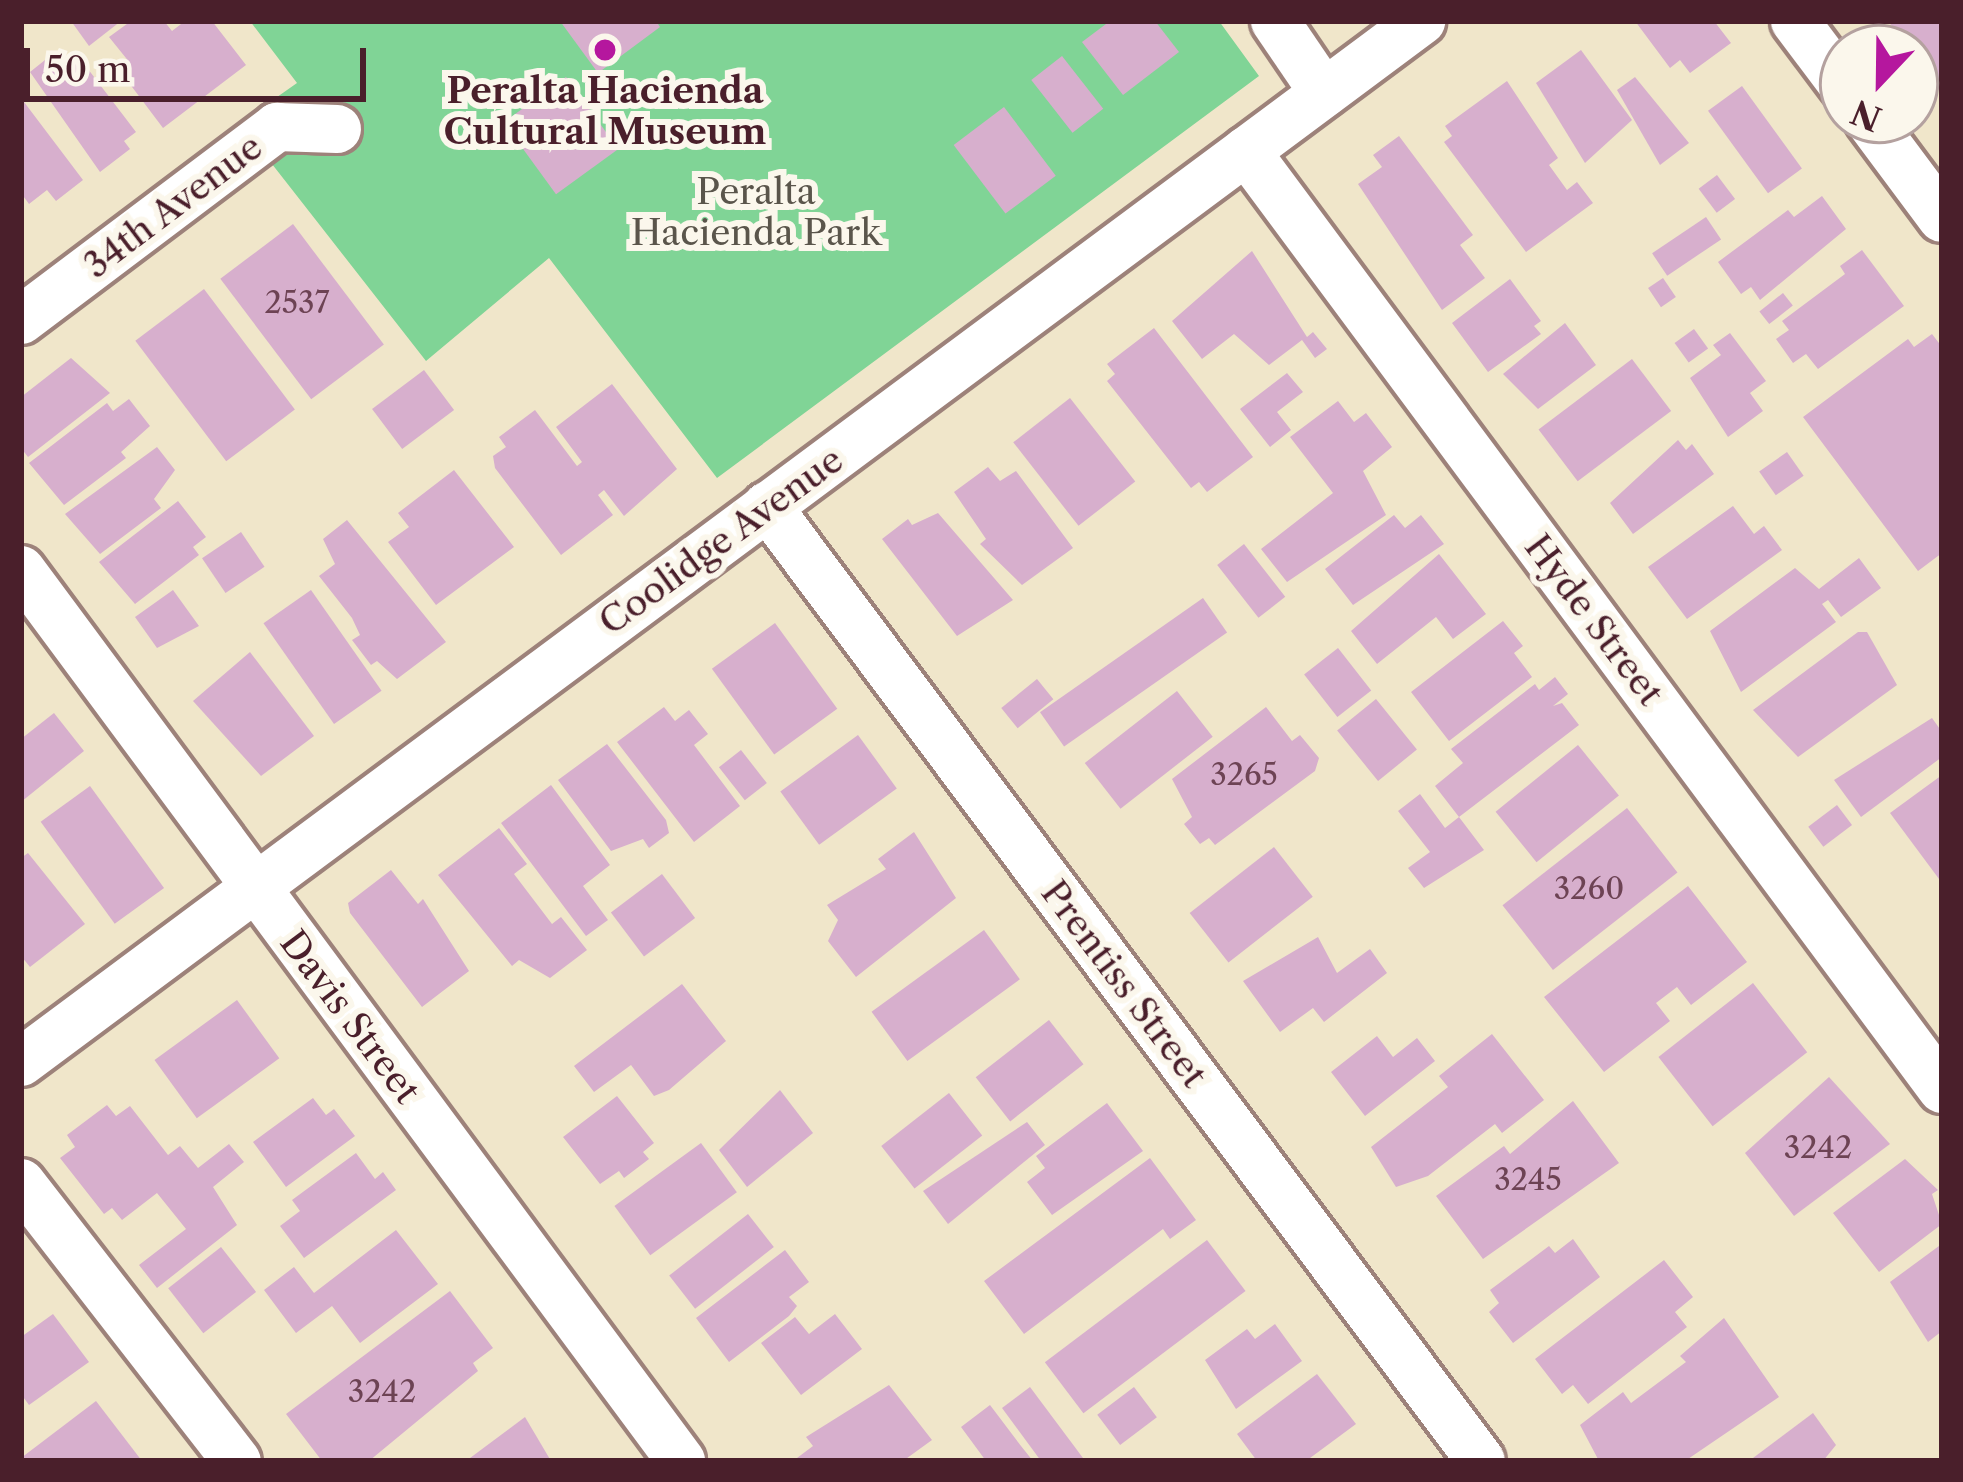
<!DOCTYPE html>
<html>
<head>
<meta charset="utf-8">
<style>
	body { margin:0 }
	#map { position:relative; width:1963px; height:1482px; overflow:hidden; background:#f0e6ca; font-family:"Libre Caslon Text",serif }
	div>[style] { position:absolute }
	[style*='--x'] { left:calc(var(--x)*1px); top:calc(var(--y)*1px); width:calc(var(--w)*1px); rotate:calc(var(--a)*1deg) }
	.green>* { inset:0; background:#80d496 }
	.building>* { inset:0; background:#d7afcd; transform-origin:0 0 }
	.roads { filter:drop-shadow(3px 0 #9d827a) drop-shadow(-3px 0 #9d827a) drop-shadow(0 3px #9d827a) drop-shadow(0 -3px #9d827a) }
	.minor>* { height:48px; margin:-24px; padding:0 24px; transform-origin:24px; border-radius:24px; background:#fff }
	.dots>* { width:33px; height:33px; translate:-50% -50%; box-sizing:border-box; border:6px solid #fbf7ec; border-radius:50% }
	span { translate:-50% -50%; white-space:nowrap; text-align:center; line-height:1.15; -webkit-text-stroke:12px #fbf7ec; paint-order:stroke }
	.number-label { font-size:30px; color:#6d4354 }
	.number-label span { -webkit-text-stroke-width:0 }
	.poi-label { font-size:36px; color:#4a1f2b; font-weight:700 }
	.park-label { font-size:36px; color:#5a554b }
	.street-label { font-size:36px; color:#4a1f2b }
	.frame { position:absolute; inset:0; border:24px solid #4a1f2b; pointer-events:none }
	.north { position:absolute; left:1819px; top:24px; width:120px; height:120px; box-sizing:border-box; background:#fbf7ec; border:3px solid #b4a19f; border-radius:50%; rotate:202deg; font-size:33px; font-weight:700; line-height:48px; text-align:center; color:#4a1f2b }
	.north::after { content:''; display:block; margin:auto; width:42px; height:54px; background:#b5179e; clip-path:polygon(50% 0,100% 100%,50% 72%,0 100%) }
	.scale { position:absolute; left:24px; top:48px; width:342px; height:54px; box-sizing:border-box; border:6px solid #4a1f2b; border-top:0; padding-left:15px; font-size:36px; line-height:42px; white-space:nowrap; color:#4a1f2b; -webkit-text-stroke:9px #fbf7ec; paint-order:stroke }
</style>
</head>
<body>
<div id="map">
	<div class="green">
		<i style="clip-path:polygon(250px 21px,1219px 21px,1259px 76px,717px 478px,549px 258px,426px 361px,240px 123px,297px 83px)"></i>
	</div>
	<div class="building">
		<i style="clip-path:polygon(71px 21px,121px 21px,89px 46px)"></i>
		<i style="clip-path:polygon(131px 21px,164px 21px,172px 31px,185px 21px,212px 21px,246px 65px,163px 128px,120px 71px,130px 63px,109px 37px)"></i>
		<i style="clip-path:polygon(560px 21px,656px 21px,660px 27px,598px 73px)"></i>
		<i style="clip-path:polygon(1110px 21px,1155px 21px,1179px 52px,1123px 95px,1082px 42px)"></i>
		<i style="clip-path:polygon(1635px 21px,1714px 21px,1731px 43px,1690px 73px,1680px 60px,1670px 68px)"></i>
		<i style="clip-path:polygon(1887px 21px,1942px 21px,1942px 95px,1915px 48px)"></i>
		<i style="clip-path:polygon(1581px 50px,1632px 120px,1585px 163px,1536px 83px)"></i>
		<i style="clip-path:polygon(75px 52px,136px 132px,124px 141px,130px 149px,100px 172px,30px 72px,45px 60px,53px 70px)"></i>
		<i style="left:1062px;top:56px;width:67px;height:39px;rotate:52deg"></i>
		<i style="left:566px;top:77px;width:89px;height:77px;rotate:54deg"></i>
		<i style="clip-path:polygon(1635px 77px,1689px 143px,1660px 165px,1617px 90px)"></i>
		<i style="clip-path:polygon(1507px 81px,1558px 158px,1549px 165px,1567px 190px,1577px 182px,1593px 203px,1526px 252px,1444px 142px,1452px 136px,1445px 126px)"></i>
		<i style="left:1742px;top:86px;width:102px;height:42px;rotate:54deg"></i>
		<i style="clip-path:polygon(21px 98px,83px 180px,56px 201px,47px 190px,29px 204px,21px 193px)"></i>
		<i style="left:1004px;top:107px;width:86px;height:63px;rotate:53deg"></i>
		<i style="clip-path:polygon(1399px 136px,1473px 235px,1460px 245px,1485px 278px,1442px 310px,1358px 184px,1382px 167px,1373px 155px)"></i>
		<i style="left:1717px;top:175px;width:30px;height:23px;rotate:53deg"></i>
		<i style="clip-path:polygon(1822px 196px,1846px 229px,1760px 300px,1751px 287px,1741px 294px,1718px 262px,1788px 210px,1794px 217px)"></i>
		<i style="left:1706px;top:217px;width:27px;height:65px;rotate:56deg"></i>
		<i style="left:293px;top:224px;width:151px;height:91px;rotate:53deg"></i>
		<i style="clip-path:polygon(1862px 250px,1904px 306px,1818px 369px,1806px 354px,1793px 363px,1776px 339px,1789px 330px,1782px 321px,1845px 274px,1840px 266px)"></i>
		<i style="clip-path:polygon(1252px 251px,1307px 337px,1313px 332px,1327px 349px,1315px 358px,1302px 340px,1269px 365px,1234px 334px,1202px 359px,1172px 321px)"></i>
		<i style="left:1663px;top:278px;width:23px;height:18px;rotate:56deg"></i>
		<i style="clip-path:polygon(1510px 279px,1541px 321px,1534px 326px,1541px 334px,1488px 372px,1452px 323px)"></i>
		<i style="left:204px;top:289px;width:151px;height:86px;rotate:53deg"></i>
		<i style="left:1783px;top:293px;width:16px;height:30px;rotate:52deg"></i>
		<i style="clip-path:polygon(1565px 323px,1596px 365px,1538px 409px,1503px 374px)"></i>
		<i style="clip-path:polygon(1154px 328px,1253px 457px,1207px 492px,1199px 482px,1191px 488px,1107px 381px,1115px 374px,1107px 364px)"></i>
		<i style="left:1694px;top:329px;width:24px;height:24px;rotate:54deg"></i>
		<i style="clip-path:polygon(1730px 333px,1766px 381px,1750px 393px,1763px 411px,1728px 437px,1690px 378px,1721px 355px,1713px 345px)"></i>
		<i style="clip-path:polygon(1932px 334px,1942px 347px,1942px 553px,1918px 571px,1803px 417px,1908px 339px,1914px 347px)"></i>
		<i style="clip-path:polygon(71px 358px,110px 393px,28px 457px,21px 448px,21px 397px)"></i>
		<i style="left:1632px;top:359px;width:65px;height:117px;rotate:53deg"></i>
		<i style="left:424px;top:370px;width:50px;height:65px;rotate:53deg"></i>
		<i style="clip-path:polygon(1287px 373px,1303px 392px,1277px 412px,1291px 430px,1270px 447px,1240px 409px)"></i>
		<i style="clip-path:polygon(612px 384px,677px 469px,624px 516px,604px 490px,598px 495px,613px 515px,561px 555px,495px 468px,493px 456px,506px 447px,499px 437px,535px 410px,577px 466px,582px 462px,556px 427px)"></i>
		<i style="left:1070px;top:398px;width:106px;height:72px;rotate:52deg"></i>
		<i style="clip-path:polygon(129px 399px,150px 426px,121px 452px,126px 458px,64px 505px,29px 463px,107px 403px,113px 411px)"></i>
		<i style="clip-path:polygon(1338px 401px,1354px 422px,1366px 413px,1392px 447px,1363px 471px,1386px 515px,1287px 582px,1261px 549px,1333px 493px,1290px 437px)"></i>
		<i style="clip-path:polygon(1678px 440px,1686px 450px,1692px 444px,1714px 474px,1633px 534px,1610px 503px)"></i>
		<i style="clip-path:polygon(157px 447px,175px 470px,154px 499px,161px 508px,100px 554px,65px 514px)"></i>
		<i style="left:1787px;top:452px;width:29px;height:34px;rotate:55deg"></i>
		<i style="clip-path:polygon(988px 467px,1000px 481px,1016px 471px,1073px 548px,1022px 585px,980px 544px,986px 539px,954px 492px)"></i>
		<i style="clip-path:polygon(454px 470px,514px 547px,436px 605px,388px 542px,409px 527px,398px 513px)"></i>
		<i style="clip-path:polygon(178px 501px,206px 537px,193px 547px,199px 555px,135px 604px,99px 562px)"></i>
		<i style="clip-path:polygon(1733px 506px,1754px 534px,1764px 526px,1782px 550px,1687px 619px,1648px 567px)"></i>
		<i style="clip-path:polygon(938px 513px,1013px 600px,957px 636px,882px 539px,908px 519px,912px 525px)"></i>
		<i style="clip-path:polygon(1394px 515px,1405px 528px,1421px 515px,1444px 544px,1353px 605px,1325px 569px)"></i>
		<i style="clip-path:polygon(347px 520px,446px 642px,397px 679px,377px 661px,371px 665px,352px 640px,360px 635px,352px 618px,319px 576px,335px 564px,323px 539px)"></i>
		<i style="left:241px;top:532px;width:42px;height:47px;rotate:56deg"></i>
		<i style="left:1244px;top:544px;width:67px;height:34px;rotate:52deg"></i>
		<i style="clip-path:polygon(1439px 554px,1486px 614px,1453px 639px,1436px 617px,1377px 664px,1351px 631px)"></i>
		<i style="clip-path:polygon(1859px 558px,1881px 588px,1841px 617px,1828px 600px,1822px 604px,1836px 622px,1741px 692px,1710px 631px,1795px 568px,1819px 589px)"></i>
		<i style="clip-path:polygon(173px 590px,199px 626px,157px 648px,135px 617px)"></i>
		<i style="left:311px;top:590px;width:123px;height:58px;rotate:55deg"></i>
		<i style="left:1203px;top:598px;width:42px;height:199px;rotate:55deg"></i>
		<i style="clip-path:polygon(1503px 621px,1523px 646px,1514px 653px,1532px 677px,1449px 741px,1411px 692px)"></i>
		<i style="left:775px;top:623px;width:106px;height:78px;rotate:54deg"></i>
		<i style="clip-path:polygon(1858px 632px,1867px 632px,1897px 685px,1798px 757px,1753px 710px)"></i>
		<i style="left:1338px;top:648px;width:54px;height:43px;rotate:52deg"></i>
		<i style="clip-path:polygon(250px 652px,314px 736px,261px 776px,193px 701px)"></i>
		<i style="clip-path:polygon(1555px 677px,1568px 694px,1553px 706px,1562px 703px,1579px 725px,1459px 817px,1435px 786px,1463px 763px,1451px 749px,1535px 684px,1539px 690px)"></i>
		<i style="left:1037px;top:679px;width:26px;height:46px;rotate:51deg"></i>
		<i style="left:1177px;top:691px;width:58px;height:117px;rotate:52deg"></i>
		<i style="left:1376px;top:699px;width:65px;height:50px;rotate:51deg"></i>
		<i style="clip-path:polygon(664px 707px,675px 721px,689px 710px,708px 734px,694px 745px,740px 806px,694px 842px,617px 742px)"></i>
		<i style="clip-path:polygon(1266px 707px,1292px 741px,1300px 735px,1319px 758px,1315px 771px,1215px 845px,1209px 838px,1200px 844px,1184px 824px,1192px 817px,1172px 779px)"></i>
		<i style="clip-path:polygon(54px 713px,84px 751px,21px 802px,21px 739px)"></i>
		<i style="clip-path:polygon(1932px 718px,1942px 732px,1942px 757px,1861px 817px,1834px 780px)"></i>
		<i style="left:858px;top:735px;width:66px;height:96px;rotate:54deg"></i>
		<i style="clip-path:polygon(607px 744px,666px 820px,669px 833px,649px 848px,643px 839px,611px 851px,558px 780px)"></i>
		<i style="left:1578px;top:745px;width:65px;height:106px;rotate:51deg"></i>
		<i style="left:741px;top:750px;width:42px;height:28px;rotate:52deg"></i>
		<i style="clip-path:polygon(1942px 775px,1942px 883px,1890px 813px)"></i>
		<i style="clip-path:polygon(551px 785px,610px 865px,583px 886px,608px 920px,586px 936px,501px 823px)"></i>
		<i style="left:90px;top:786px;width:126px;height:61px;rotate:54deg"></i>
		<i style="clip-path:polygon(1420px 794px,1445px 828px,1459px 817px,1484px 850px,1424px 888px,1408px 868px,1430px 852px,1398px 811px)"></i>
		<i style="left:1837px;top:805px;width:25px;height:36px;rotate:53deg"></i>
		<i style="left:1627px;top:808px;width:82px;height:158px;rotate:52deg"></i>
		<i style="clip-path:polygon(499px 828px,527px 864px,514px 874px,552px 924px,561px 917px,587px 950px,550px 978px,519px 960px,512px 966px,438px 875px)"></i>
		<i style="clip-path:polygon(914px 832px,956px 898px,856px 977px,828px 941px,838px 920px,827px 905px,886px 869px,878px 859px)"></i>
		<i style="left:1274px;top:847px;width:63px;height:107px;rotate:52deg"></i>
		<i style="clip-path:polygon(28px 853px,85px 924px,30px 967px,21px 956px,21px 858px)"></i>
		<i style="clip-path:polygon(391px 870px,418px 904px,423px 899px,469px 971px,422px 1007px,350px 913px,348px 903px)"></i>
		<i style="left:662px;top:874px;width:55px;height:64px;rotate:53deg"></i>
		<i style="clip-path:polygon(1688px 886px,1747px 962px,1691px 1005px,1677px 987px,1656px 1003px,1670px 1021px,1604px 1072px,1544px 997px)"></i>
		<i style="left:984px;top:930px;width:61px;height:139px;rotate:54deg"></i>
		<i style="clip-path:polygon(1318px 937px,1337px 973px,1370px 949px,1387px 973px,1324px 1022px,1313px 1008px,1280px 1032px,1243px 981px)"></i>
		<i style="left:1753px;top:983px;width:88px;height:120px;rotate:52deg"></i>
		<i style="clip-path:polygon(682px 984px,726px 1041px,669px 1090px,654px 1096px,631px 1065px,594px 1092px,574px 1066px)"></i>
		<i style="left:237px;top:1000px;width:72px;height:102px;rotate:54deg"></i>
		<i style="left:1049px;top:1020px;width:56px;height:93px;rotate:52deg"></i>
		<i style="clip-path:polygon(1492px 1034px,1544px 1100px,1502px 1133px,1495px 1124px,1428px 1176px,1396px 1187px,1371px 1147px,1448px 1087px,1439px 1076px)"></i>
		<i style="clip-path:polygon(1377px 1036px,1393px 1057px,1417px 1038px,1435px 1061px,1365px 1116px,1331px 1072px)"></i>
		<i style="clip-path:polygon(1829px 1077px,1890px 1144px,1794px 1216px,1745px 1153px)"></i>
		<i style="clip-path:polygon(780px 1090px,813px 1133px,747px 1187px,719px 1150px)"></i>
		<i style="left:949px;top:1093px;width:54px;height:86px;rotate:52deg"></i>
		<i style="clip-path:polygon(617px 1096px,654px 1143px,643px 1152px,649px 1159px,624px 1178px,619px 1171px,600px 1184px,563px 1137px)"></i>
		<i style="clip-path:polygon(313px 1098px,326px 1115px,334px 1109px,355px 1136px,286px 1187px,253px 1142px)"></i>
		<i style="clip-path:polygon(1573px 1101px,1619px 1163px,1483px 1259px,1436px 1196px,1504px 1146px,1510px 1154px)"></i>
		<i style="clip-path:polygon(1107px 1103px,1143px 1151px,1052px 1215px,1027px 1182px,1045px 1168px,1036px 1156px)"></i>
		<i style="clip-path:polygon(107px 1105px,116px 1116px,130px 1106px,168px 1155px,180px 1146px,198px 1168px,229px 1144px,244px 1162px,213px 1187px,237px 1225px,157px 1288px,139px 1265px,186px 1229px,157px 1193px,122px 1220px,112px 1208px,104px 1214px,60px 1158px,75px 1147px,67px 1135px)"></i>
		<i style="clip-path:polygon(1027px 1122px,1045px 1145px,948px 1224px,923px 1191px)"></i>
		<i style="left:701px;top:1143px;width:61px;height:107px;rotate:54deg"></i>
		<i style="clip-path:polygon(356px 1153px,375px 1179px,383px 1172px,396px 1190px,304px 1258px,280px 1226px,300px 1211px,292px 1200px)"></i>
		<i style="clip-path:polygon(1150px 1158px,1196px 1220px,1170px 1239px,1163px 1229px,1024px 1334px,984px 1281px)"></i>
		<i style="clip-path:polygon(1905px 1159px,1938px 1190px,1932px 1194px,1942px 1224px,1879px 1272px,1833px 1213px)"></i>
		<i style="left:748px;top:1214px;width:42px;height:100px;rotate:52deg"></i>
		<i style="clip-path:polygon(396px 1230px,438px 1284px,360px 1343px,332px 1306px,296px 1333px,264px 1290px,294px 1267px,314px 1293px)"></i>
		<i style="clip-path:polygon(1573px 1239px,1600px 1277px,1513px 1343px,1489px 1312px,1499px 1303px,1490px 1290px,1549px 1246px,1555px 1253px)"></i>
		<i style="left:1207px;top:1240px;width:64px;height:203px;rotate:53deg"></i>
		<i style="clip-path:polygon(1939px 1246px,1942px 1331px,1928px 1342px,1890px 1282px)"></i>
		<i style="left:221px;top:1247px;width:57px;height:67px;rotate:52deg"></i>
		<i style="clip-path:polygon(785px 1250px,809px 1282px,789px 1297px,797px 1306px,789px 1316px,729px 1362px,696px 1318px)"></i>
		<i style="clip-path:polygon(1664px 1260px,1693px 1297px,1675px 1312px,1687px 1327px,1588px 1404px,1573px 1385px,1562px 1394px,1535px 1359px)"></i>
		<i style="clip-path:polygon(450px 1291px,493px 1348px,473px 1363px,478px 1371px,369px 1461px,322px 1461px,286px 1414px)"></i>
		<i style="clip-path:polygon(53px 1314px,89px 1362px,29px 1405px,21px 1394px,21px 1337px)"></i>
		<i style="clip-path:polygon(835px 1314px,862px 1349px,801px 1395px,761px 1343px,795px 1317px,809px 1334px)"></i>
		<i style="clip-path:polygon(1724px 1318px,1779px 1397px,1685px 1461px,1599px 1461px,1580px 1425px,1623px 1392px,1631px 1403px,1686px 1362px,1680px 1356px)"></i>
		<i style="clip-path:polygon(1275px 1324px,1302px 1361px,1236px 1409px,1205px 1360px,1247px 1329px,1255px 1339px)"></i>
		<i style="clip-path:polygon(1317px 1374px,1356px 1424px,1306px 1461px,1257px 1461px,1237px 1434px)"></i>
		<i style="clip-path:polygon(889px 1385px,932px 1440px,903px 1461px,793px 1461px,813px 1446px,806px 1437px)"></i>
		<i style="clip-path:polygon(1030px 1387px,1083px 1458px,1080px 1461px,1041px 1461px,1002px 1408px)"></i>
		<i style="left:1134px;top:1387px;width:38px;height:46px;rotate:53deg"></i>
		<i style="clip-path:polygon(96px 1401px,142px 1461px,21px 1461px,21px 1458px)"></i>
		<i style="clip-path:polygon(990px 1405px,1021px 1446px,1033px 1461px,986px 1461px,961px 1427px)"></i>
		<i style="clip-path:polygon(1813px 1413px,1836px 1445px,1823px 1461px,1749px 1461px)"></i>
		<i style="clip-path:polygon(525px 1417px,551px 1461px,466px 1461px)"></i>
	</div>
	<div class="roads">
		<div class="minor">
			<i style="--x:1275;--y:21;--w:87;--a:55.8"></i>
			<i style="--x:1795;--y:21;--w:80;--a:53.1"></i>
			<i style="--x:1869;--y:120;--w:122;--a:53.3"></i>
			<i style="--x:1246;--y:151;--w:1168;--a:53.42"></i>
			<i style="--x:21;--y:320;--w:321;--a:-37"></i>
			<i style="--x:277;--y:127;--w:60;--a:1.9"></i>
			<i style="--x:767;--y:506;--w:1192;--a:53.22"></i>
			<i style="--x:21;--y:570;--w:1109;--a:53.47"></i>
			<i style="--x:21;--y:1062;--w:1745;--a:-36.63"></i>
			<i style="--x:21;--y:1183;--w:352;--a:52.2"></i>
		</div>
	</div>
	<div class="dots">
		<i style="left:605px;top:50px;background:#b5179e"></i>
	</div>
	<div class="number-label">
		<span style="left:297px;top:303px">2537</span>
		<span style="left:1244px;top:775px">3265</span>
		<span style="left:1589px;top:889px">3260</span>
		<span style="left:1818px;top:1148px">3242</span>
		<span style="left:1528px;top:1180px">3245</span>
		<span style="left:382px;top:1392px">3242</span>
	</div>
	<div class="poi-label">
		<span style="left:605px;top:111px">Peralta Hacienda<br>Cultural Museum</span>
	</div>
	<div class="park-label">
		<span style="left:756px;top:212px">Peralta<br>Hacienda Park</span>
	</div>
	<div class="street-label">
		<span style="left:173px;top:206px;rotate:-37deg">34th Avenue</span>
		<span style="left:721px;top:541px;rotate:-36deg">Coolidge Avenue</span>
		<span style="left:1594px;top:620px;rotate:53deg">Hyde Street</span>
		<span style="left:1124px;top:984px;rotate:53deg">Prentiss Street</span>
		<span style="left:350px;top:1017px;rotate:53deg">Davis Street</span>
	</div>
	<div class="frame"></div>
	<div class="north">N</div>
	<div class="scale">50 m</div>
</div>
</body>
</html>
